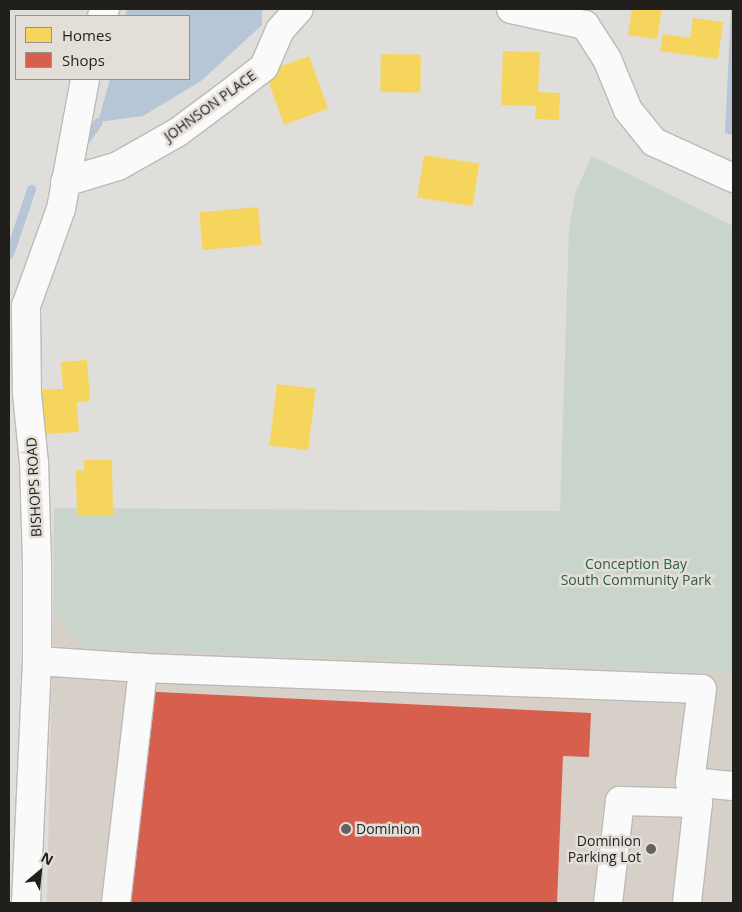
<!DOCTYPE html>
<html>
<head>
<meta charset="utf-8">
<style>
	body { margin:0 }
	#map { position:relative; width:742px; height:912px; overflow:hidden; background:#e0dedb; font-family:"Open Sans",sans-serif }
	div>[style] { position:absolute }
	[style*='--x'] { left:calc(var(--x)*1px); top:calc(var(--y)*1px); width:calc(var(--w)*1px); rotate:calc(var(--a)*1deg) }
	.built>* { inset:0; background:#d6d0c8 }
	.green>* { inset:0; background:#c9d4cb }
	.water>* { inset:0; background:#b7c6d6 }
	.homes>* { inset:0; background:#f6d55c; transform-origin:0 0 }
	.shops>* { inset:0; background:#d6604d }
	.stream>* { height:9px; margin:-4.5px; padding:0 4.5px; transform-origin:4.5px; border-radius:4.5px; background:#b7c6d6 }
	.roads { filter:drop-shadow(1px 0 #bcbab7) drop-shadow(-1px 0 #bcbab7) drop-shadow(0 1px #bcbab7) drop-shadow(0 -1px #bcbab7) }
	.minor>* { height:28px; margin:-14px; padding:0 14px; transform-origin:14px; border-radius:14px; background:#fafafa }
	.dots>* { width:14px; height:14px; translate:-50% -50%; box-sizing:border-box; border:2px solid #e3ded8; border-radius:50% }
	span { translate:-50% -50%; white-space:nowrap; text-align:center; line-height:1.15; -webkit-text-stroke:5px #e3ded8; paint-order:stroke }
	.street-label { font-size:14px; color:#201f1c }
	.park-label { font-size:14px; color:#2d5f42 }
	.poi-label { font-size:14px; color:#201f1c }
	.left { translate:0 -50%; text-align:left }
	.right { translate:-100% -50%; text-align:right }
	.frame { position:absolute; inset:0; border:10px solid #201f1c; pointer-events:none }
	.legend { position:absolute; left:15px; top:15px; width:175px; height:65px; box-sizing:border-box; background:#e3ded8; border:1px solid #95928d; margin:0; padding:6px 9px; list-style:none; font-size:15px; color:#201f1c }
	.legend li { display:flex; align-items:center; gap:10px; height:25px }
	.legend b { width:25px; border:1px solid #95928d }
	.north { position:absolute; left:15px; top:847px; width:50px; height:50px; -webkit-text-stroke:4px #e3ded8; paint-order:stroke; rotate:28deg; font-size:14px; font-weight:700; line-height:20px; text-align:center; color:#201f1c }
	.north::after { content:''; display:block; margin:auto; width:18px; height:22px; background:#201f1c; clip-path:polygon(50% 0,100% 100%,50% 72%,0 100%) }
</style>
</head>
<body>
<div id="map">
	<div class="built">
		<i style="clip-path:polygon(53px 609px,83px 648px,733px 673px,733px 903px,47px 903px)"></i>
	</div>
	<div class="green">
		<i style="clip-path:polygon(592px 156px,733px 226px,733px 673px,82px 648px,53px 609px,54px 508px,560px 511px,569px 227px,576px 191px)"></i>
	</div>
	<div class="water">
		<i style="clip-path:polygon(127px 9px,262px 9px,262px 25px,201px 81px,143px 116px,98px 122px,110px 79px,189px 79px,189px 16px,125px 16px)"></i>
		<i style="clip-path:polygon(731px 9px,733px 9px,733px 135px,725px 133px)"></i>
	</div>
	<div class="homes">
		<i style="clip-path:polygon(632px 9px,662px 9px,657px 39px,628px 35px)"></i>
		<i style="clip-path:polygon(693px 18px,723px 22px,718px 59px,660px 51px,663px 34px,690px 38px)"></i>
		<i style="clip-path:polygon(503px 51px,540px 52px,538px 92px,560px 93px,559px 120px,535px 119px,536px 106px,501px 105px)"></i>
		<i style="left:381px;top:54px;width:40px;height:38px;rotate:1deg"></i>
		<i style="left:309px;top:56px;width:56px;height:47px;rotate:70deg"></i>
		<i style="left:424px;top:155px;width:56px;height:43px;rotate:9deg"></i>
		<i style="left:258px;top:207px;width:38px;height:59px;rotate:85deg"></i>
		<i style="clip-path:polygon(87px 360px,90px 401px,77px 402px,79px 432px,44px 434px,41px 390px,63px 389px,61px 362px)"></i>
		<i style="left:277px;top:384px;width:39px;height:62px;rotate:7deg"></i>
		<i style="clip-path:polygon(84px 460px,112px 460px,113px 515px,77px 515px,76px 470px,84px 471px)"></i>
	</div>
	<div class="shops">
		<i style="clip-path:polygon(137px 691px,591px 713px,589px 757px,563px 756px,557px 903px,128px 903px)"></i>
	</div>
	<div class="stream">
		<i style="--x:81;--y:146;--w:29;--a:-55"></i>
		<i style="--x:9;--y:254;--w:69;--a:-71.3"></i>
	</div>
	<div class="roads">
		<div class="minor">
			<i style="--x:511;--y:9;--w:76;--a:12.2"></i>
			<i style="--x:585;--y:25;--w:40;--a:57.1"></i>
			<i style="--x:607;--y:59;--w:55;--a:67.6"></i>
			<i style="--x:628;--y:110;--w:41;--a:50.9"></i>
			<i style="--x:654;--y:142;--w:87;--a:24.5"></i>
			<i style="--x:102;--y:16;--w:8;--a:-67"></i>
			<i style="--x:65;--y:182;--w:55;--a:-16.8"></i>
			<i style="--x:118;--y:166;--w:69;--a:-29.5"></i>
			<i style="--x:178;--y:132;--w:59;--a:-36.7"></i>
			<i style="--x:225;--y:97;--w:49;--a:-37.6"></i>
			<i style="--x:264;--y:67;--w:40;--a:-66.6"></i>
			<i style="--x:280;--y:30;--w:28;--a:-48"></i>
			<i style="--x:37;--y:661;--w:106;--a:3.8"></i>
			<i style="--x:143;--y:668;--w:559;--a:2.15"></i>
			<i style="--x:702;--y:689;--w:94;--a:97.4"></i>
			<i style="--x:690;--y:782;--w:22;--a:69"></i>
			<i style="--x:698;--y:803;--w:101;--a:96.3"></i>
			<i style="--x:690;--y:782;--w:43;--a:5.3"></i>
			<i style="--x:26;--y:903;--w:242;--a:-87.4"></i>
			<i style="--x:37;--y:661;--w:98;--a:-90"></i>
			<i style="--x:37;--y:563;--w:100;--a:-91.7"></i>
			<i style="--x:34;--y:463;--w:69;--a:-95.8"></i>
			<i style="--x:27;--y:394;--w:88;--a:-90.7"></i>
			<i style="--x:26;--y:306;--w:103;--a:-70.2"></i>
			<i style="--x:61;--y:209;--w:132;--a:-79.5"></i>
			<i style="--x:116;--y:903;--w:237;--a:-83.4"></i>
			<i style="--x:608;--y:903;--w:103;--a:-83.3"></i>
			<i style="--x:620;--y:801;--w:78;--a:1.5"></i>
		</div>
	</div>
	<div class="dots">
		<i style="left:346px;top:829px;background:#63625f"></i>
		<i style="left:651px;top:849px;background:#63625f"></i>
	</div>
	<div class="street-label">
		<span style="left:210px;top:106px;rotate:-36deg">JOHNSON PLACE</span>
		<span style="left:34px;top:487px;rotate:-93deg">BISHOPS ROAD</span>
	</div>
	<div class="park-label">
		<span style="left:636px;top:572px">Conception Bay<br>South Community Park</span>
	</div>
	<div class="poi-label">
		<span class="left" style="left:356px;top:829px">Dominion</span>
		<span class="right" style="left:641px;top:849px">Dominion<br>Parking Lot</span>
	</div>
	<div class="frame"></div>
	<ul class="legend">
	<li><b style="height:14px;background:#f6d55c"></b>Homes</li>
	<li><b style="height:14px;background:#d6604d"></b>Shops</li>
	</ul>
	<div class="north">N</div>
</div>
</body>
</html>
